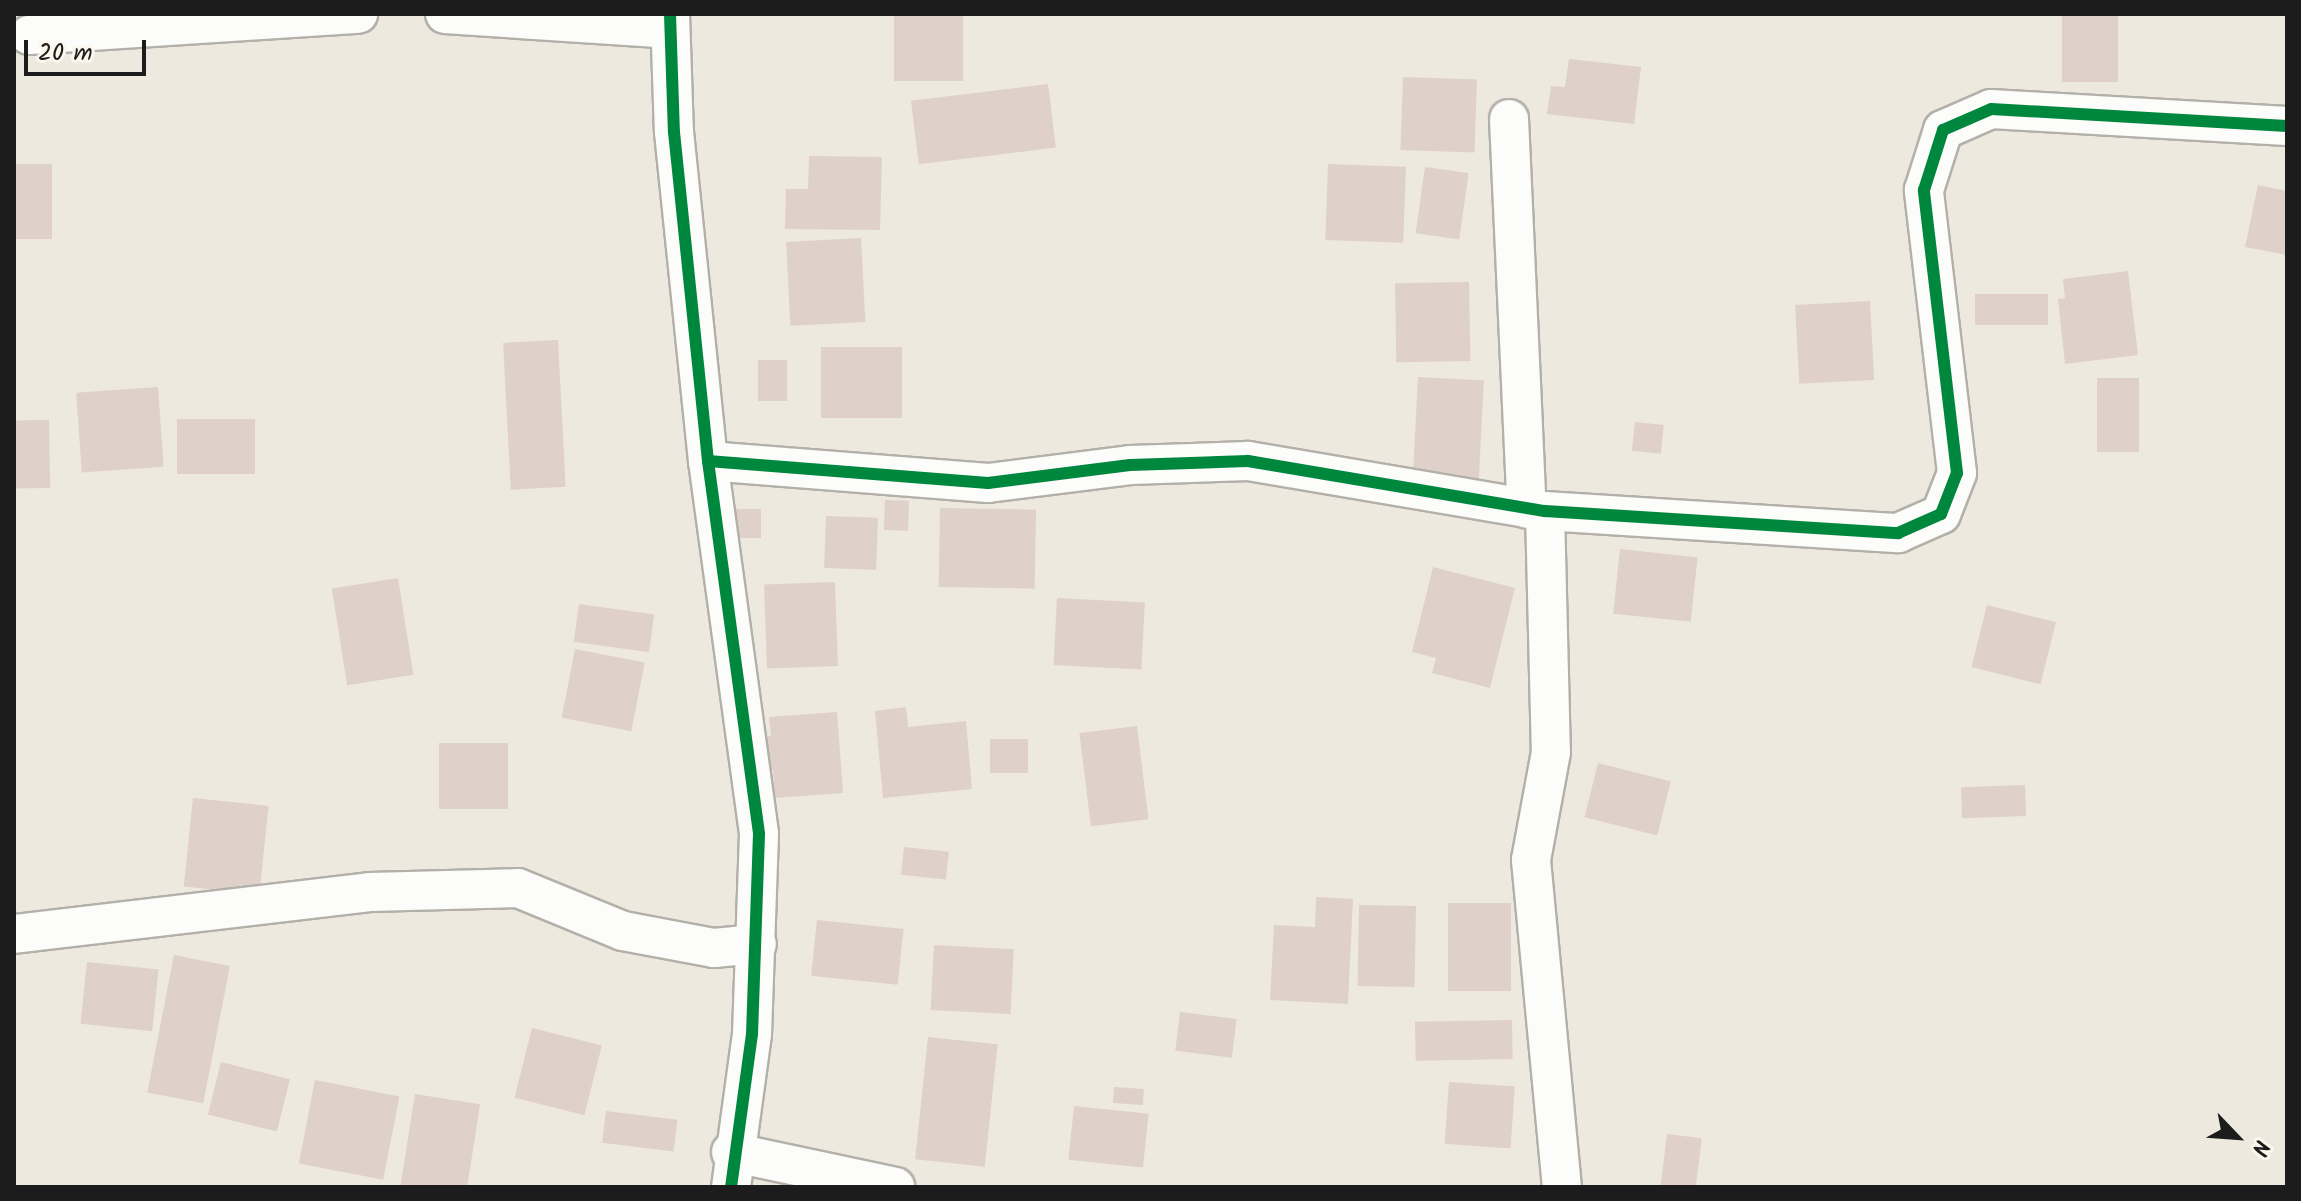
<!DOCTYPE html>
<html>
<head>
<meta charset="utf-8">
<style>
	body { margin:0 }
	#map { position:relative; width:2301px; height:1201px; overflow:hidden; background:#eee9de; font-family:Kalam,sans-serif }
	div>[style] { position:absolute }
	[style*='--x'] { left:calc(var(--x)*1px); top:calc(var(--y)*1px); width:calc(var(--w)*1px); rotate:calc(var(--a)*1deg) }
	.building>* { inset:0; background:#dfd0c9; transform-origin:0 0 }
	.roads { filter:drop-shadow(2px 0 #b3b0aa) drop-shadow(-2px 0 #b3b0aa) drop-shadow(0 2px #b3b0aa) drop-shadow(0 -2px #b3b0aa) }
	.minor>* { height:38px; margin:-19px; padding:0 19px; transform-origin:19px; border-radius:19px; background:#fcfcfa }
	.cycleway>* { height:12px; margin:-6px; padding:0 6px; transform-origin:6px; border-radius:6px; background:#00873e }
	span { translate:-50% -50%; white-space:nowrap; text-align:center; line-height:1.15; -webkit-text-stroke:8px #fbf7ec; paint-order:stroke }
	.frame { position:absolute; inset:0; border:16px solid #1c1c1c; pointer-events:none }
	.north { position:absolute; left:2197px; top:1097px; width:80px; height:80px; -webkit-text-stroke:6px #fbf7ec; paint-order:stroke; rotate:115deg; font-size:22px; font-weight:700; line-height:32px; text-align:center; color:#1c1c1c }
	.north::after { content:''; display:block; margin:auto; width:28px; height:36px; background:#1c1c1c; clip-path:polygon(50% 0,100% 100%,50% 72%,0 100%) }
	.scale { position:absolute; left:24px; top:40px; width:122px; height:36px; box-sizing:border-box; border:4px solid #1c1c1c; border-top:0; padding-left:10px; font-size:24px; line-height:28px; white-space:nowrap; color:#1c1c1c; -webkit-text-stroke:6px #fbf7ec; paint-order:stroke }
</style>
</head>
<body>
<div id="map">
	<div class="building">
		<i style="left:894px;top:14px;width:69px;height:67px"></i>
		<i style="left:2062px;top:14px;width:56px;height:68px"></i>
		<i style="clip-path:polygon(1569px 59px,1641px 67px,1634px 124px,1547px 114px,1551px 86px,1565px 87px)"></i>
		<i style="left:1403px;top:77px;width:74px;height:73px;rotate:2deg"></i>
		<i style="left:1048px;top:84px;width:64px;height:138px;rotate:83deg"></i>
		<i style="clip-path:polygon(809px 156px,882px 157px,880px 230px,785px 229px,786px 189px,808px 189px)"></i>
		<i style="left:14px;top:164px;width:38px;height:75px"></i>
		<i style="left:1328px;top:164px;width:78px;height:76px;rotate:2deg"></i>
		<i style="left:1425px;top:167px;width:44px;height:67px;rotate:8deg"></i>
		<i style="clip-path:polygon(2258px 185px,2287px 191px,2287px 255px,2245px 247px)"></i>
		<i style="left:861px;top:238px;width:84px;height:75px;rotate:87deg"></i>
		<i style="clip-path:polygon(2128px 271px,2138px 355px,2065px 364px,2058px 299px,2065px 298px,2063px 279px)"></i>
		<i style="left:1469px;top:282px;width:79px;height:74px;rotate:89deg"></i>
		<i style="left:1975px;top:294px;width:73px;height:31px"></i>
		<i style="left:1870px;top:301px;width:79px;height:75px;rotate:87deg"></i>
		<i style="left:558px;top:340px;width:147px;height:55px;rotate:87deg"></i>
		<i style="left:821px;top:347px;width:81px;height:71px"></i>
		<i style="left:758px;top:360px;width:29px;height:41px"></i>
		<i style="left:1418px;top:377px;width:66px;height:103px;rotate:3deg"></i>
		<i style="left:2097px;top:378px;width:42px;height:74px"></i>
		<i style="left:158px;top:387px;width:80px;height:82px;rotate:86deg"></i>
		<i style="left:255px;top:419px;width:55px;height:78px;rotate:90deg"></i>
		<i style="left:49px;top:420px;width:68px;height:35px;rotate:89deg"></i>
		<i style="left:1635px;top:422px;width:29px;height:29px;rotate:6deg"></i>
		<i style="left:885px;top:500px;width:24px;height:30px;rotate:2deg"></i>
		<i style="left:940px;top:508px;width:96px;height:79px;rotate:1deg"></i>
		<i style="left:734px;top:509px;width:27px;height:29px"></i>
		<i style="left:826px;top:516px;width:52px;height:52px;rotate:2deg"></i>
		<i style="left:1620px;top:549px;width:78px;height:65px;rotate:6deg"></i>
		<i style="clip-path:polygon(1433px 567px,1515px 588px,1490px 688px,1432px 673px,1436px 658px,1412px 652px)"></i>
		<i style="left:398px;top:578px;width:98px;height:67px;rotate:81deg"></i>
		<i style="left:835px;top:582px;width:84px;height:71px;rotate:88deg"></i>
		<i style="left:1057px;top:598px;width:88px;height:67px;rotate:3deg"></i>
		<i style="left:579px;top:604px;width:76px;height:38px;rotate:8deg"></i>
		<i style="left:1987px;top:605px;width:71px;height:64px;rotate:14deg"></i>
		<i style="left:575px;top:649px;width:71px;height:70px;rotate:11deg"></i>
		<i style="clip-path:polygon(906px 707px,908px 727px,966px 721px,972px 789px,883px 798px,875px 711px)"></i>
		<i style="clip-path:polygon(837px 712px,843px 793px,775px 798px,773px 770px,759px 771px,757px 737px,771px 736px,769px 717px)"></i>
		<i style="left:1137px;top:726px;width:94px;height:58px;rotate:83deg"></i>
		<i style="left:990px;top:739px;width:38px;height:34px"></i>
		<i style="left:439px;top:743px;width:69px;height:66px"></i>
		<i style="left:1598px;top:763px;width:75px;height:56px;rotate:14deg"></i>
		<i style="left:2025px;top:785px;width:31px;height:64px;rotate:88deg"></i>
		<i style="left:193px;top:798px;width:76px;height:89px;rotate:6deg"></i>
		<i style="left:904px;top:847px;width:45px;height:28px;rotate:6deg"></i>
		<i style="clip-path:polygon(1316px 897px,1353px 899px,1348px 1004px,1270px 1000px,1274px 925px,1315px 927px)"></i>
		<i style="left:1448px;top:903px;width:63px;height:88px"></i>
		<i style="left:1359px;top:905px;width:57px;height:81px;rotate:1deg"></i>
		<i style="left:817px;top:920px;width:87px;height:56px;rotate:6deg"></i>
		<i style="left:934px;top:945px;width:80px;height:65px;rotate:3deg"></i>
		<i style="left:174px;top:955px;width:57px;height:140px;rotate:11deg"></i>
		<i style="left:87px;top:962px;width:72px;height:62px;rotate:6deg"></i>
		<i style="left:1180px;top:1012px;width:57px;height:39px;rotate:7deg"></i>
		<i style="left:1512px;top:1020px;width:39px;height:97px;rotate:89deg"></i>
		<i style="left:532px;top:1028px;width:72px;height:72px;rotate:14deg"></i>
		<i style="left:928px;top:1037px;width:70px;height:123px;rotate:6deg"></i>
		<i style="left:221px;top:1062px;width:71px;height:54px;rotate:14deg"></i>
		<i style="left:315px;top:1080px;width:86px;height:85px;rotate:11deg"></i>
		<i style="left:1449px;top:1082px;width:66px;height:62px;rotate:4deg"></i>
		<i style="left:1114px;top:1087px;width:30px;height:16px;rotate:4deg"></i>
		<i style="left:415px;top:1094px;width:66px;height:94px;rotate:9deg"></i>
		<i style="left:1074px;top:1106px;width:75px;height:54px;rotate:6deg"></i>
		<i style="left:606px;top:1111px;width:72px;height:32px;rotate:7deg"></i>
		<i style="left:1667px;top:1134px;width:35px;height:53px;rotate:7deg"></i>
	</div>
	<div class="roads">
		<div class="minor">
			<i style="--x:445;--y:14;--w:225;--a:3.8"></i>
			<i style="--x:670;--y:14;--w:118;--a:88.1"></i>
			<i style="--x:674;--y:132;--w:331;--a:84.1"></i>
			<i style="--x:708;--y:461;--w:376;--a:82.2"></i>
			<i style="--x:759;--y:834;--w:200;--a:92"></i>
			<i style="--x:752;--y:1034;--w:154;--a:97.8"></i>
			<i style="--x:29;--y:35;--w:330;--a:-3.7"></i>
			<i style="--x:1509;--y:119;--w:390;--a:87.4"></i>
			<i style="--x:708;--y:461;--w:281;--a:4.5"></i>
			<i style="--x:988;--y:483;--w:143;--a:-7.2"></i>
			<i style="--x:1130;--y:465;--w:118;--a:-1.9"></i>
			<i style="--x:1248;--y:461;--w:301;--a:9.6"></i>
			<i style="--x:1545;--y:511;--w:354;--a:3.6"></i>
			<i style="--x:1898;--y:533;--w:47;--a:-23.8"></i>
			<i style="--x:1941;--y:514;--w:44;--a:-68.7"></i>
			<i style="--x:1957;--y:473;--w:285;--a:-96.7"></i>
			<i style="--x:1924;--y:190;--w:63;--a:-72.4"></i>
			<i style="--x:1943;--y:130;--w:52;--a:-23.6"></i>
			<i style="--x:1991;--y:109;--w:296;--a:3.3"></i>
			<i style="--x:1545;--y:511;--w:241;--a:88.6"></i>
			<i style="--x:1551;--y:752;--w:110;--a:100.5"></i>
			<i style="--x:1531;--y:860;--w:328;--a:84.6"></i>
			<i style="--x:14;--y:934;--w:358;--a:-6.7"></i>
			<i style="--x:370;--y:892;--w:148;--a:-1.5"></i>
			<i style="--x:518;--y:888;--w:113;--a:22.3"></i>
			<i style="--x:623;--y:931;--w:93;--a:10.6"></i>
			<i style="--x:714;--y:948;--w:43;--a:-5.3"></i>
			<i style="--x:731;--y:1152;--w:168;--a:12"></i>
		</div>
	</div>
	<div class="cycleway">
		<i style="--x:670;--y:14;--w:118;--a:88.1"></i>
		<i style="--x:674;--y:132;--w:331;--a:84.1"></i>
		<i style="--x:708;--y:461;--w:376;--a:82.2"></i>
		<i style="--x:759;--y:834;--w:200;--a:92"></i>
		<i style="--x:752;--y:1034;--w:154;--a:97.8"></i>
		<i style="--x:708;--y:461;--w:281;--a:4.5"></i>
		<i style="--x:988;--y:483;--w:143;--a:-7.2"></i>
		<i style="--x:1130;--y:465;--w:118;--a:-1.9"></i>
		<i style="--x:1248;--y:461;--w:301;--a:9.6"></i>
		<i style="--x:1545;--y:511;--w:354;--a:3.6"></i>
		<i style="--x:1898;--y:533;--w:47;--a:-23.8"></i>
		<i style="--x:1941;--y:514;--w:44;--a:-68.7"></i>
		<i style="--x:1957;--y:473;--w:285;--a:-96.7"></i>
		<i style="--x:1924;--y:190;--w:63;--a:-72.4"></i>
		<i style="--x:1943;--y:130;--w:52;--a:-23.6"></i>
		<i style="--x:1991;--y:109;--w:296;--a:3.3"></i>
	</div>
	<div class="frame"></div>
	<div class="north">N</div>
	<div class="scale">20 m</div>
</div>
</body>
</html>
